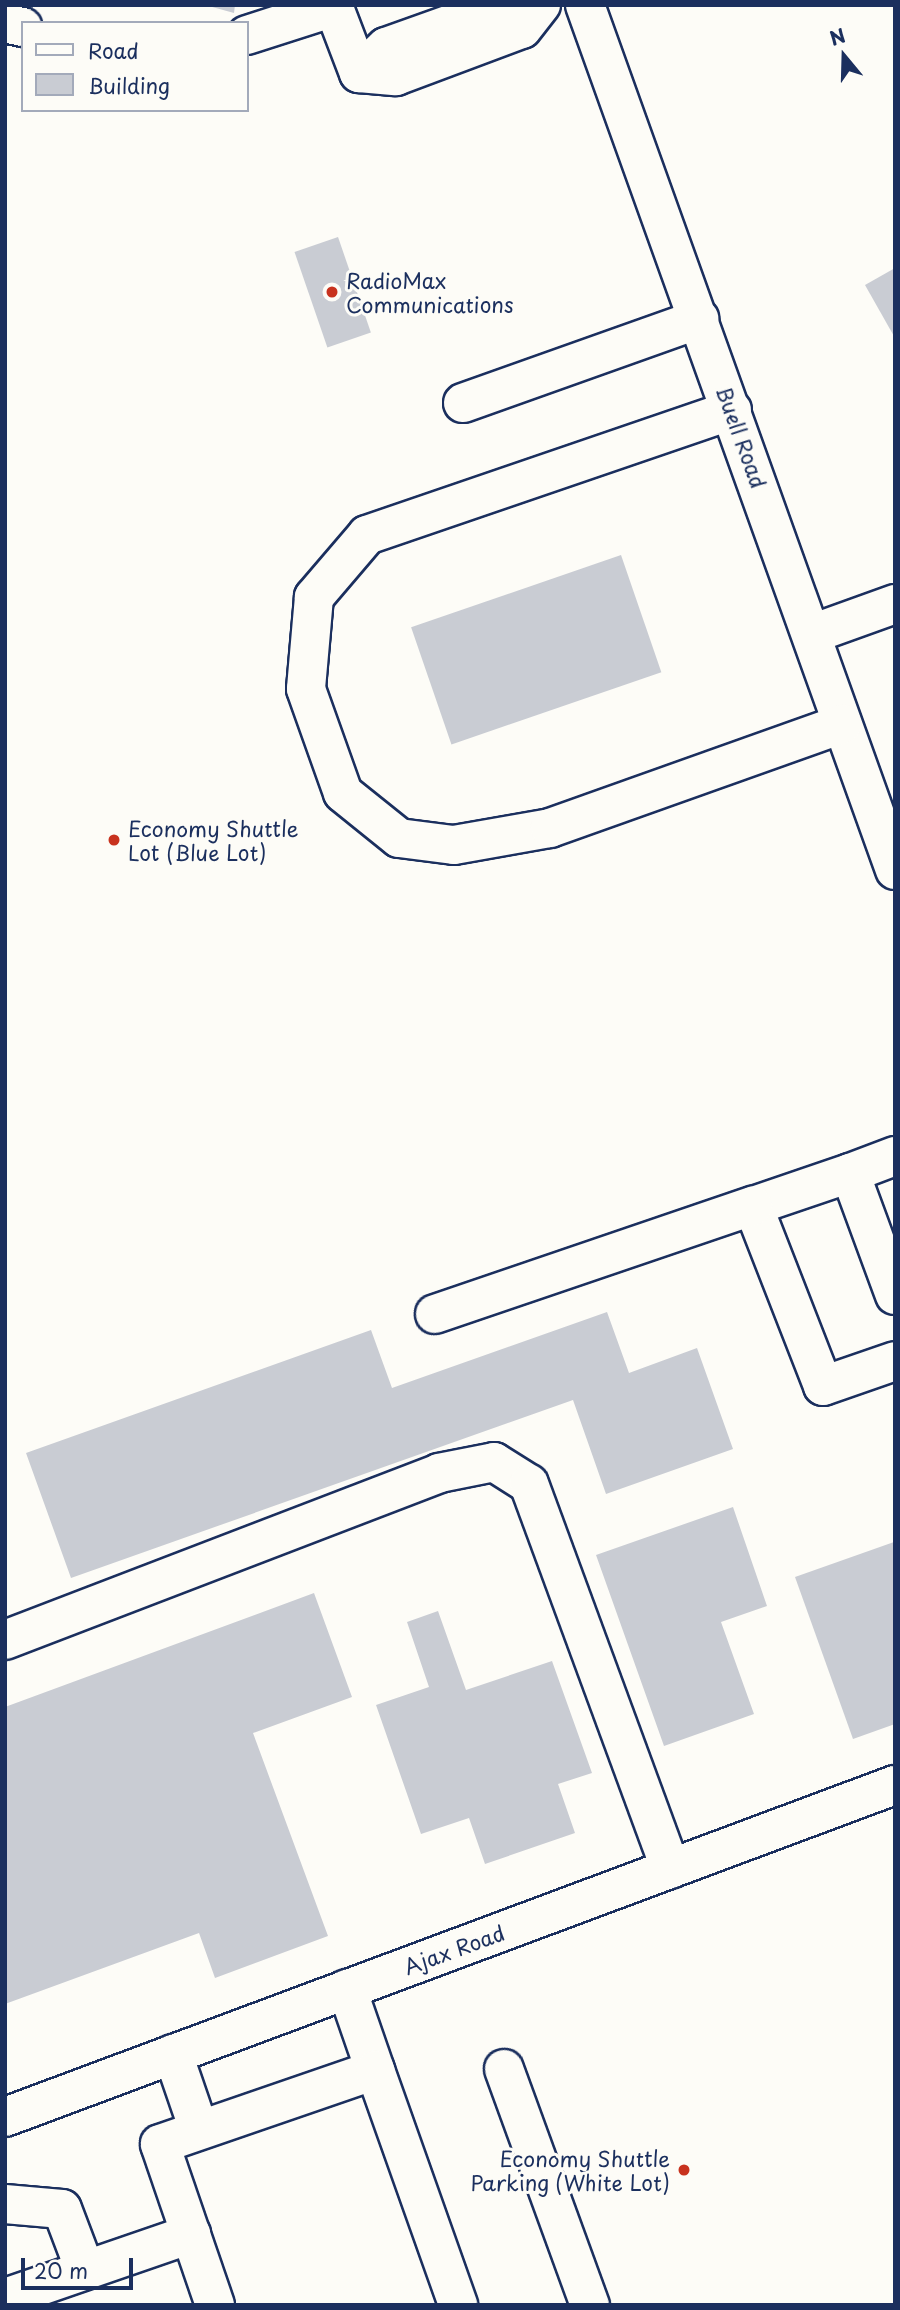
<!DOCTYPE html>
<html>
<head>
<meta charset="utf-8">
<style>
	body { margin:0 }
	#map { position:relative; width:900px; height:2310px; overflow:hidden; background:#fdfcf7; font-family:"Playpen Sans",sans-serif }
	div>[style] { position:absolute }
	[style*='--x'] { left:calc(var(--x)*1px); top:calc(var(--y)*1px); width:calc(var(--w)*1px); rotate:calc(var(--a)*1deg) }
	.building>* { inset:0; background:#c9ccd3; transform-origin:0 0 }
	.roads { filter:drop-shadow(2px 0 #1b2f5e) drop-shadow(-2px 0 #1b2f5e) drop-shadow(0 2px #1b2f5e) drop-shadow(0 -2px #1b2f5e) }
	.minor>* { height:38px; margin:-19px; padding:0 19px; transform-origin:19px; border-radius:19px; background:#fdfcf7 }
	.dots>* { width:19px; height:19px; translate:-50% -50%; box-sizing:border-box; border:4px solid #fdfcf7; border-radius:50% }
	span { translate:-50% -50%; white-space:nowrap; text-align:center; line-height:1.15; -webkit-text-stroke:6px #fdfcf7; paint-order:stroke }
	.poi-label { font-size:21px; color:#1b2f5e }
	.left { translate:0 -50%; text-align:left }
	.right { translate:-100% -50%; text-align:right }
	.street-label { font-size:21px; color:#1b2f5e }
	.frame { position:absolute; inset:0; border:7px solid #1b2f5e; pointer-events:none }
	.legend { position:absolute; left:21px; top:21px; width:228px; height:91px; box-sizing:border-box; background:#fdfcf7; border:2px solid #a3aaba; margin:0; padding:9px 12px; list-style:none; font-size:21px; color:#1b2f5e }
	.legend li { display:flex; align-items:center; gap:14px; height:35px }
	.legend b { width:35px; border:2px solid #a3aaba }
	.north { position:absolute; left:809px; top:21px; width:70px; height:70px; -webkit-text-stroke:5px #fdfcf7; paint-order:stroke; rotate:341deg; font-size:19px; font-weight:700; line-height:28px; text-align:center; color:#1b2f5e }
	.north::after { content:''; display:block; margin:auto; width:24px; height:32px; background:#1b2f5e; clip-path:polygon(50% 0,100% 100%,50% 72%,0 100%) }
	.scale { position:absolute; left:21px; top:2258px; width:112px; height:32px; box-sizing:border-box; border:4px solid #1b2f5e; border-top:0; padding-left:9px; font-size:21px; line-height:24px; white-space:nowrap; color:#1b2f5e; -webkit-text-stroke:5px #fdfcf7; paint-order:stroke }
</style>
</head>
<body>
<div id="map">
	<div class="building">
		<i style="clip-path:polygon(205px 5px,235px 5px,234px 13px)"></i>
		<i style="left:338px;top:237px;width:101px;height:46px;rotate:71deg"></i>
		<i style="clip-path:polygon(895px 268px,895px 338px,865px 285px)"></i>
		<i style="left:621px;top:555px;width:124px;height:222px;rotate:71deg"></i>
		<i style="clip-path:polygon(607px 1312px,629px 1373px,697px 1348px,733px 1449px,606px 1494px,573px 1400px,71px 1578px,26px 1453px,371px 1330px,392px 1388px)"></i>
		<i style="clip-path:polygon(733px 1507px,767px 1606px,721px 1622px,754px 1714px,664px 1746px,596px 1555px)"></i>
		<i style="clip-path:polygon(894px 1542px,895px 1724px,853px 1739px,795px 1577px)"></i>
		<i style="clip-path:polygon(314px 1593px,352px 1697px,253px 1733px,328px 1936px,215px 1978px,199px 1933px,5px 2004px,5px 1707px)"></i>
		<i style="clip-path:polygon(438px 1611px,466px 1690px,552px 1661px,592px 1773px,558px 1784px,575px 1833px,485px 1864px,469px 1818px,421px 1834px,376px 1705px,429px 1687px,407px 1622px)"></i>
	</div>
	<div class="roads">
		<div class="minor">
			<i style="--x:333;--y:5;--w:73;--a:69.1"></i>
			<i style="--x:504;--y:5;--w:125;--a:160.4"></i>
			<i style="--x:386;--y:47;--w:37;--a:136"></i>
			<i style="--x:359;--y:73;--w:37;--a:5"></i>
			<i style="--x:396;--y:76;--w:134;--a:-20.5"></i>
			<i style="--x:522;--y:29;--w:31;--a:-52"></i>
			<i style="--x:585;--y:5;--w:919;--a:70.28"></i>
			<i style="--x:5;--y:23;--w:18;--a:13"></i>
			<i style="--x:247;--y:35;--w:91;--a:-17.8"></i>
			<i style="--x:463;--y:403;--w:251;--a:-19.6"></i>
			<i style="--x:732;--y:410;--w:386;--a:161.1"></i>
			<i style="--x:367;--y:535;--w:82;--a:130.5"></i>
			<i style="--x:314;--y:597;--w:92;--a:95"></i>
			<i style="--x:306;--y:689;--w:110;--a:70.4"></i>
			<i style="--x:343;--y:793;--w:72;--a:38.8"></i>
			<i style="--x:399;--y:838;--w:55;--a:7.3"></i>
			<i style="--x:454;--y:845;--w:97;--a:-10"></i>
			<i style="--x:550;--y:828;--w:310;--a:-19.6"></i>
			<i style="--x:812;--y:634;--w:88;--a:-19.9"></i>
			<i style="--x:895;--y:1156;--w:48;--a:159.3"></i>
			<i style="--x:850;--y:1173;--w:130;--a:69.8"></i>
			<i style="--x:850;--y:1173;--w:102;--a:161.2"></i>
			<i style="--x:753;--y:1206;--w:193;--a:68.7"></i>
			<i style="--x:823;--y:1386;--w:76;--a:-19.1"></i>
			<i style="--x:435;--y:1314;--w:336;--a:-18.8"></i>
			<i style="--x:5;--y:1640;--w:465;--a:-21"></i>
			<i style="--x:439;--y:1473;--w:56;--a:-11.3"></i>
			<i style="--x:494;--y:1462;--w:41;--a:32.2"></i>
			<i style="--x:529;--y:1484;--w:410;--a:69.8"></i>
			<i style="--x:347;--y:1989;--w:86;--a:70.9"></i>
			<i style="--x:173;--y:2054;--w:80;--a:71.1"></i>
			<i style="--x:504;--y:2069;--w:251;--a:70"></i>
			<i style="--x:5;--y:2117;--w:950;--a:-20.46"></i>
			<i style="--x:5;--y:2204;--w:57;--a:5"></i>
			<i style="--x:62;--y:2209;--w:65;--a:69.3"></i>
			<i style="--x:5;--y:2298;--w:197;--a:-19"></i>
			<i style="--x:215;--y:2305;--w:170;--a:-108.9"></i>
			<i style="--x:160;--y:2144;--w:227;--a:-19"></i>
			<i style="--x:375;--y:2070;--w:249;--a:70.5"></i>
		</div>
	</div>
	<div class="dots">
		<i style="left:332px;top:292px;background:#c8321e"></i>
		<i style="left:114px;top:840px;background:#c8321e"></i>
		<i style="left:684px;top:2170px;background:#c8321e"></i>
	</div>
	<div class="poi-label">
		<span class="left" style="left:346px;top:292px">RadioMax<br>Communications</span>
		<span class="left" style="left:128px;top:840px">Economy Shuttle<br>Lot (Blue Lot)</span>
		<span class="right" style="left:670px;top:2170px">Economy Shuttle<br>Parking (White Lot)</span>
	</div>
	<div class="street-label">
		<span style="left:742px;top:437px;rotate:70deg">Buell Road</span>
		<span style="left:454px;top:1949px;rotate:-20deg">Ajax Road</span>
	</div>
	<div class="frame"></div>
	<ul class="legend">
	<li><b style="height:9px;background:#fdfcf7"></b>Road</li>
	<li><b style="height:19px;background:#c9ccd3"></b>Building</li>
	</ul>
	<div class="north">N</div>
	<div class="scale">20 m</div>
</div>
</body>
</html>
